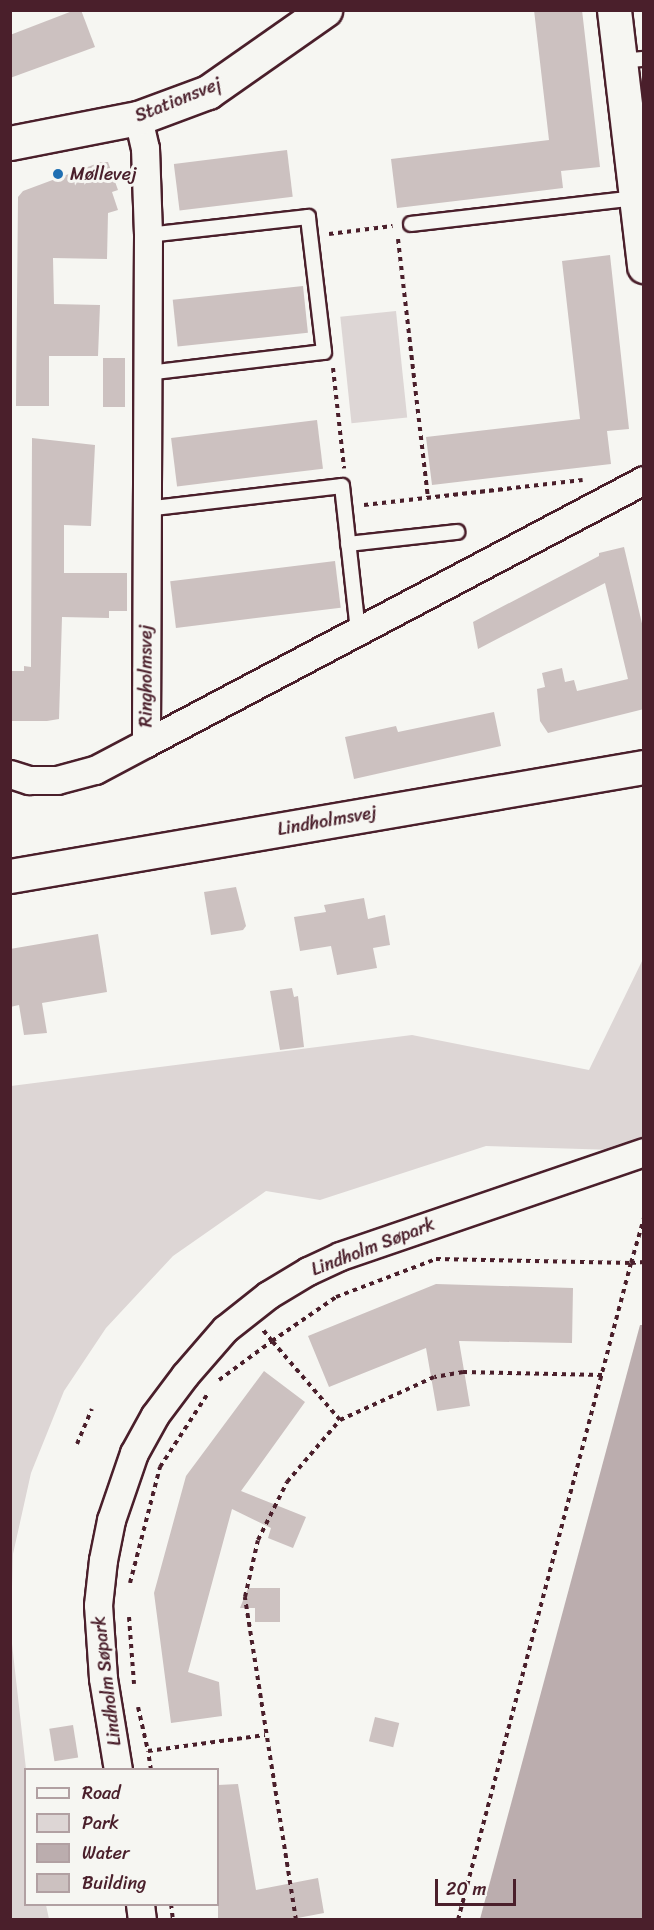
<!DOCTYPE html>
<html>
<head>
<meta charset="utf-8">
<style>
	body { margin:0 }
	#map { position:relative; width:654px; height:1930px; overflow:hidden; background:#f6f6f2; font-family:Sriracha,sans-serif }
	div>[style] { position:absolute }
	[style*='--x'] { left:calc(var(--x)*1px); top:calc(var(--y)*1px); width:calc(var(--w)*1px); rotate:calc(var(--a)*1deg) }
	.green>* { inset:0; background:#ddd6d5; transform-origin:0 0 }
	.water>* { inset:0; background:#bbadae }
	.building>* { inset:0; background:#ccc1c0; transform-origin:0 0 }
	.path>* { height:4px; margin-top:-2px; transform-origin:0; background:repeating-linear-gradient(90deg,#4a1f2b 0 4.5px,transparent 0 9px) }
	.roads { filter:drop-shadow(2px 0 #4a1f2b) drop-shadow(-2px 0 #4a1f2b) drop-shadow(0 2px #4a1f2b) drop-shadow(0 -2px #4a1f2b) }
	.service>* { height:14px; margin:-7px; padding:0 7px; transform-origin:7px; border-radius:7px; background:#f6f6f2 }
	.minor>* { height:27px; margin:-13.5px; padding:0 13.5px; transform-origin:13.5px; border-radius:13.5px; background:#f6f6f2 }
	.tertiary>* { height:33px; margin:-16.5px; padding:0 16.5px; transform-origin:16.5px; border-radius:16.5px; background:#f6f6f2 }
	.dots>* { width:16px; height:16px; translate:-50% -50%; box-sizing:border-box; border:3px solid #f6f6f2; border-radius:50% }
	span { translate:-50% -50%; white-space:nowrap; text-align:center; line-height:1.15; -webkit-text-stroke:6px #f6f6f2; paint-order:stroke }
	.street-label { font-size:18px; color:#4a1f2b }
	.poi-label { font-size:18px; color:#4a1f2b }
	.left { translate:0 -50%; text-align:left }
	.frame { position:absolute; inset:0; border:12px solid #4a1f2b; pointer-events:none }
	.legend { position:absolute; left:24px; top:1768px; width:195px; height:138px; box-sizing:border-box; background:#f6f6f2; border:2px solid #b1a0a2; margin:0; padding:8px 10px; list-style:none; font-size:18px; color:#4a1f2b }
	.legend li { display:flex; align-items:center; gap:12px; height:30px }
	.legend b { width:30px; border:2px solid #b1a0a2 }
	.scale { position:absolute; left:435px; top:1879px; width:81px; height:27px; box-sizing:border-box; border:3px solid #4a1f2b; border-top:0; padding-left:8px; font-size:18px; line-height:21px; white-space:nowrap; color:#4a1f2b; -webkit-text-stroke:4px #f6f6f2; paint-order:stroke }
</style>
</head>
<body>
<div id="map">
	<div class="green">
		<i style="left:396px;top:311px;width:107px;height:56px;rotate:84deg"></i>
		<i style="clip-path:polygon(643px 959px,643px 1138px,615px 1150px,486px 1146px,320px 1200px,266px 1191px,173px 1256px,106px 1328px,64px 1391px,31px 1473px,13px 1554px,11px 1620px,11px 1086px,412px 1035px,589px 1070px)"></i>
		<i style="clip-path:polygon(10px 1626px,26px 1769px,26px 1904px,46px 1905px,49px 1919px,11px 1919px)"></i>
	</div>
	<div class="water">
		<i style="clip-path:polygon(640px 1325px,643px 1325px,643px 1919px,480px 1919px)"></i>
	</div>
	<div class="building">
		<i style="clip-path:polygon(75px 10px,81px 10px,95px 47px,10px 78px,10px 35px)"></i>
		<i style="clip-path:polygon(534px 10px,582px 10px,600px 167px,561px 171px,563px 188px,397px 208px,391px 159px,549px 140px)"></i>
		<i style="left:287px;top:150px;width:47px;height:114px;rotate:83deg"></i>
		<i style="clip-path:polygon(101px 162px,108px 162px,118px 190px,112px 192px,118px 210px,108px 213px,107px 259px,53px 258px,54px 304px,100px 305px,98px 356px,49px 356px,49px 406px,16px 406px,18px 197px,23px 191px)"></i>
		<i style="clip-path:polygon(610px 255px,629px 429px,607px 431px,611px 464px,432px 485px,426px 437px,580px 419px,562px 261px)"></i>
		<i style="left:303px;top:286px;width:47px;height:131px;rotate:84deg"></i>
		<i style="left:103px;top:358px;width:22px;height:49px"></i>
		<i style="left:317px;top:420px;width:49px;height:147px;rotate:83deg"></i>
		<i style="clip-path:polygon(32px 438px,95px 445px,91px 526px,64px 525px,64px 573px,127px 573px,127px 611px,109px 611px,109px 618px,62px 617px,59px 719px,47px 721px,12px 721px,12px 671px,24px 671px,24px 666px,31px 667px)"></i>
		<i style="clip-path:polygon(624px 547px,644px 632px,644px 709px,548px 733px,540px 721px,537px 689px,545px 687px,542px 673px,562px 668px,565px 682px,574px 680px,577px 691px,628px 679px,605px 583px,478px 649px,473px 622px,599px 556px,599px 553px)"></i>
		<i style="left:335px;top:561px;width:47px;height:166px;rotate:83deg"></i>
		<i style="clip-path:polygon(494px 712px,501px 746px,354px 779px,345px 737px,396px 726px,398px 732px)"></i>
		<i style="clip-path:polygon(236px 887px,246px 926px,243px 930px,211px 935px,204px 892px)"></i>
		<i style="clip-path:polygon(364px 898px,368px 919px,385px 915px,390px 945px,373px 948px,377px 968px,337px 975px,331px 946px,300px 951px,294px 917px,326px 912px,324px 905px)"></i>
		<i style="clip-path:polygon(98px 934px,107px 992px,42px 1003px,47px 1033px,24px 1035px,19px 1005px,10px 1007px,10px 949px)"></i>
		<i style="clip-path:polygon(292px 988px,294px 997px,298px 996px,304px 1047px,280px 1050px,270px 991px)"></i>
		<i style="clip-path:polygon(436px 1284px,573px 1288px,572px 1343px,459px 1341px,470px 1406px,437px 1411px,426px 1348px,329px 1387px,308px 1336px)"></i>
		<i style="clip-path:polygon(264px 1371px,305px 1402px,241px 1491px,306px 1517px,293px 1548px,268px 1538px,271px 1528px,232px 1509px,188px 1672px,219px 1682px,222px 1716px,171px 1723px,154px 1593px,186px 1476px)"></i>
		<i style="clip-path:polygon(248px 1588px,280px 1588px,280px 1622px,255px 1622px,255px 1608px,240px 1608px)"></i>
		<i style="left:375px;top:1717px;width:25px;height:25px;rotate:14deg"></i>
		<i style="left:73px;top:1725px;width:33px;height:24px;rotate:81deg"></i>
		<i style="clip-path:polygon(238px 1784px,256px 1890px,318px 1878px,324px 1913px,287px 1920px,218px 1920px,218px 1785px)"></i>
	</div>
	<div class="path">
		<i style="--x:329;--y:234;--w:64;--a:-7.1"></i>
		<i style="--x:398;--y:239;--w:261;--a:83.4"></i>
		<i style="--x:333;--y:368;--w:101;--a:83.7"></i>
		<i style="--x:364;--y:505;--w:220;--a:-6.5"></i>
		<i style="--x:602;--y:1375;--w:139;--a:-178.8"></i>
		<i style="--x:463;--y:1372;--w:29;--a:170"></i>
		<i style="--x:434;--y:1377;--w:103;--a:155.4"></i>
		<i style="--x:340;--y:1420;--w:104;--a:-130.7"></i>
		<i style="--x:272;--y:1341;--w:78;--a:-34.5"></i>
		<i style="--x:336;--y:1297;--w:107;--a:-20.8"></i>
		<i style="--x:436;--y:1259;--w:195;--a:1.2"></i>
		<i style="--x:631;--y:1263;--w:47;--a:-73.9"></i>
		<i style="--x:219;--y:1380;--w:66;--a:-36.3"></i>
		<i style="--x:272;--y:1341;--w:14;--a:-129"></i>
		<i style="--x:77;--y:1444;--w:38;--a:-67"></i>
		<i style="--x:130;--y:1583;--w:120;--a:-75.5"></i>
		<i style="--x:160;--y:1467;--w:86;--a:-56.9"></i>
		<i style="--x:129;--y:1617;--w:67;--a:85.7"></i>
		<i style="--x:138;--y:1707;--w:45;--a:77.2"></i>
		<i style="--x:151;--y:1770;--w:19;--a:-99"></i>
		<i style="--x:148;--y:1751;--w:118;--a:-7.8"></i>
		<i style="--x:171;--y:1904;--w:16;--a:83"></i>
		<i style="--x:296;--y:1920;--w:327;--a:-99"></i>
		<i style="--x:245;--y:1597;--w:58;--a:-77.2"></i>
		<i style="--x:258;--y:1540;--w:65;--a:-63.4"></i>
		<i style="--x:287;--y:1482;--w:82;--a:-49.5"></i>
		<i style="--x:458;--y:1920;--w:679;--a:-75.25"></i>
		<i style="--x:631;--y:1263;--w:13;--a:-4"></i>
	</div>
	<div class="roads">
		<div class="service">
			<i style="--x:619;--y:61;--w:25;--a:-5"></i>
			<i style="--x:411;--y:224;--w:226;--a:-6.6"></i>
			<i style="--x:147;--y:373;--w:178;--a:-6.8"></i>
			<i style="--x:324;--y:352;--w:136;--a:-96.8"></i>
			<i style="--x:308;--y:217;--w:161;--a:173.6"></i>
			<i style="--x:146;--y:509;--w:197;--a:-6.7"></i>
			<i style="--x:342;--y:486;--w:145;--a:83.7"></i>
			<i style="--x:348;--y:544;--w:110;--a:-6.3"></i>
		</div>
		<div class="minor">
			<i style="--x:138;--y:118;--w:31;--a:77"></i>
			<i style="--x:145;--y:148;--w:87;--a:88"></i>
			<i style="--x:148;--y:235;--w:508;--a:90.23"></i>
			<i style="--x:146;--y:743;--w:563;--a:-27.84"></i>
			<i style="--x:10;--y:774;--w:20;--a:18"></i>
			<i style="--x:29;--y:780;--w:28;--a:0"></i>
			<i style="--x:57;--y:780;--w:39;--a:-15"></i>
			<i style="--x:95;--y:770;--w:58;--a:-27.9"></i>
			<i style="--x:118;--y:1770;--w:93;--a:-99.3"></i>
			<i style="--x:103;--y:1678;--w:73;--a:-93.9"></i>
			<i style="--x:98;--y:1605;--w:45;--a:-83.7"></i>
			<i style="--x:103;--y:1560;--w:41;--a:-78.7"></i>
			<i style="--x:111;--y:1520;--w:71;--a:-71.1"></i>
			<i style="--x:134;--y:1453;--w:43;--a:-61.1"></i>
			<i style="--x:155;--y:1415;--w:50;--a:-53.1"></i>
			<i style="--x:185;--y:1375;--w:61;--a:-49"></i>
			<i style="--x:225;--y:1329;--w:55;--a:-38.3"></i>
			<i style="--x:268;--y:1295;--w:47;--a:-31"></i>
			<i style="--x:308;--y:1271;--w:35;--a:-25"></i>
			<i style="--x:340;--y:1256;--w:321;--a:-18.9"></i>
			<i style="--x:140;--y:1904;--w:16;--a:83"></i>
		</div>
		<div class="tertiary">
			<i style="--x:614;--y:10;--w:258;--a:83.3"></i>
			<i style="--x:10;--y:143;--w:130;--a:-11.1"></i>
			<i style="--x:138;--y:118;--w:75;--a:-20.4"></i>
			<i style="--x:208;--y:92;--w:143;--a:-35"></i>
			<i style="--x:10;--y:876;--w:643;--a:-9.76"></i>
		</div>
	</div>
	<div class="dots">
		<i style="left:58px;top:174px;background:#1f6fb2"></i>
	</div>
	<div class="street-label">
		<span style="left:178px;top:100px;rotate:-22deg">Stationsvej</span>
		<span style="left:146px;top:676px;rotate:-90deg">Ringholmsvej</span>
		<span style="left:327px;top:821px;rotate:-10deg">Lindholmsvej</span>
		<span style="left:373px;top:1247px;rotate:-21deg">Lindholm Søpark</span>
		<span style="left:107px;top:1681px;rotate:-97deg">Lindholm Søpark</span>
	</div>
	<div class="poi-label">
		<span class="left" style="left:70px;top:174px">Møllevej</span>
	</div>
	<div class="frame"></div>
	<ul class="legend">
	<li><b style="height:8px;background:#f6f6f2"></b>Road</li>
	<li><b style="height:16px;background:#ddd6d5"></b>Park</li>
	<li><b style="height:16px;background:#bbadae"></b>Water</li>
	<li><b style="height:16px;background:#ccc1c0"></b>Building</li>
	</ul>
	<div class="scale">20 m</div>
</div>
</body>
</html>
